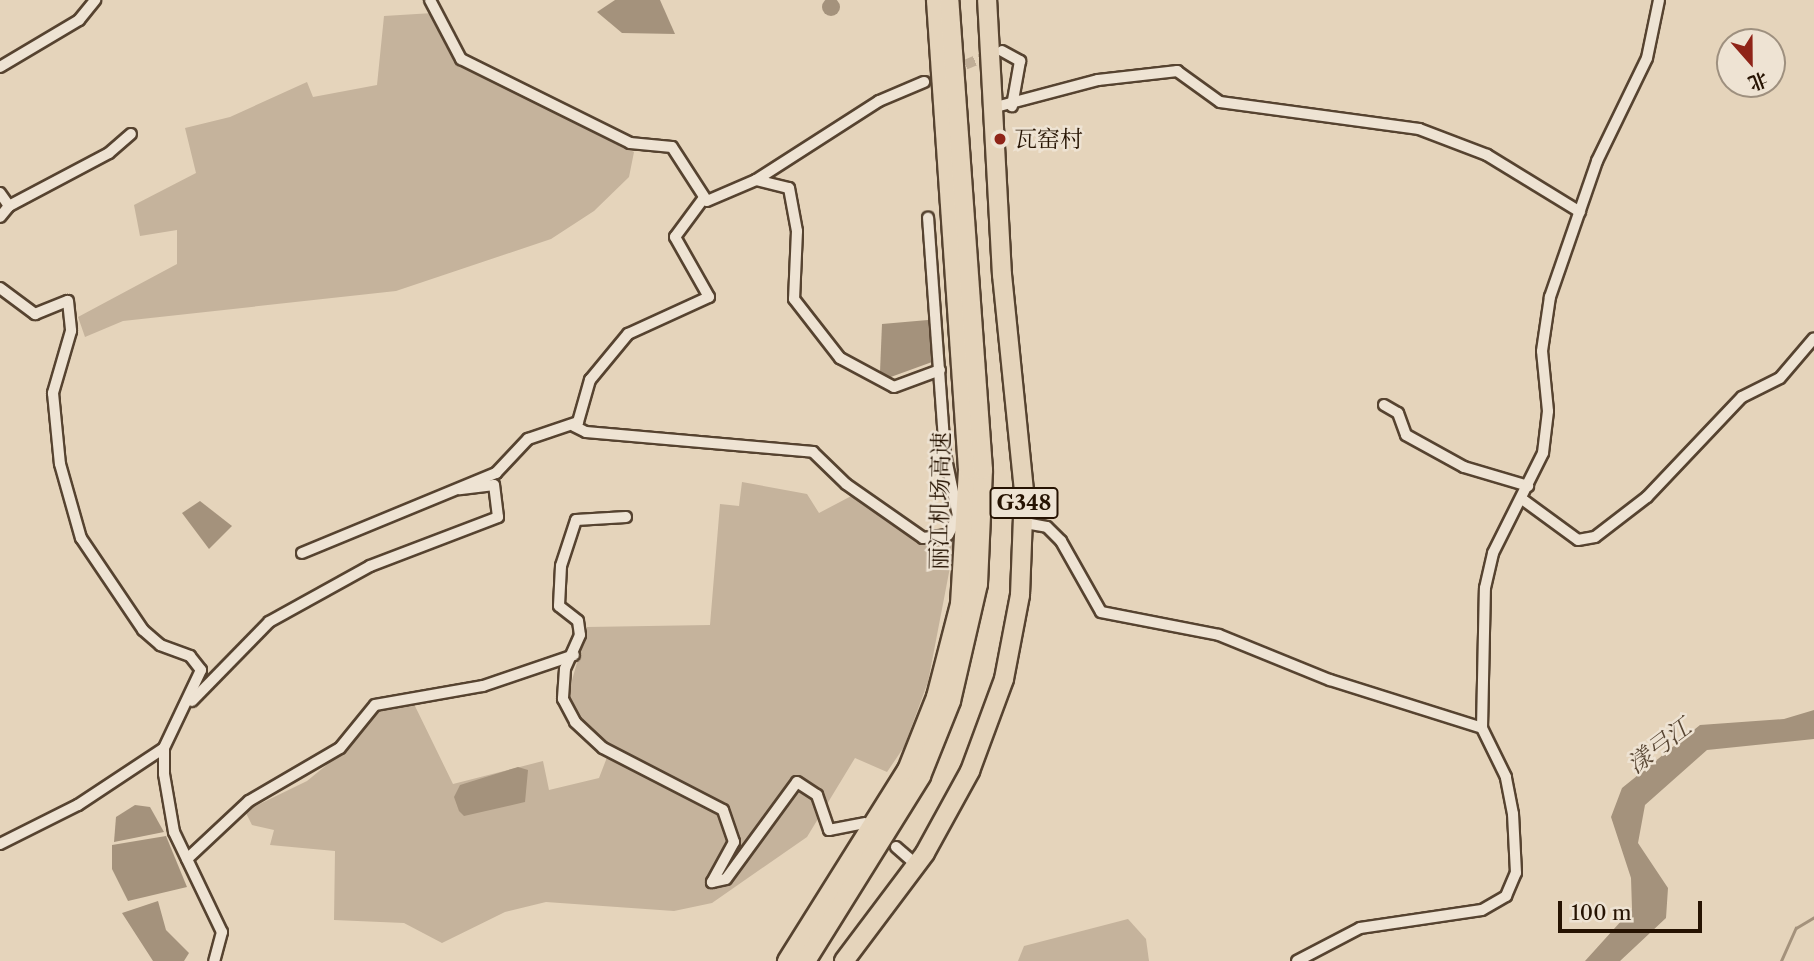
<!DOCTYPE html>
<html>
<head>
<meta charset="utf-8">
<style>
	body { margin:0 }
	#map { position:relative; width:1814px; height:961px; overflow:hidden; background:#e5d4bb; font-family:"Libre Caslon Text","Noto Serif SC",serif }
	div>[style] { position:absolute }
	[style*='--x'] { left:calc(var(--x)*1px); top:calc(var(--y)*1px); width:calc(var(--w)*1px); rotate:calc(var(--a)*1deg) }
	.green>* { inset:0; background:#c5b39c }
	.water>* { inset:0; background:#a4927c }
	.round { border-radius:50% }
	.stream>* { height:2.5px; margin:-1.25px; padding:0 1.25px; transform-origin:1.25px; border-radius:1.25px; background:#a4927c }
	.street-tunnel>* { height:10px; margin-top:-5px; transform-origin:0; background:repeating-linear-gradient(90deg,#bfad96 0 10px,transparent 0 15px) }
	.roads { filter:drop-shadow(2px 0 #564330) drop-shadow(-2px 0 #564330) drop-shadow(0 2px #564330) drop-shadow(0 -2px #564330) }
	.street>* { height:10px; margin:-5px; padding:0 5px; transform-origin:5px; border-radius:5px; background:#eee3d3 }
	.highway>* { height:18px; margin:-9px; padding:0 9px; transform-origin:9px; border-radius:9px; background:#e5d4bb }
	.dots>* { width:19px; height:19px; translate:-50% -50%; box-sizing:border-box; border:4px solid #eee3d3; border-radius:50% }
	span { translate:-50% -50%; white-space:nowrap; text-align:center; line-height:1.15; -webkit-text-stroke:5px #eee3d3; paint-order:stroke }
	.shield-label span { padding:2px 5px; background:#eee3d3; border:2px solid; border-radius:5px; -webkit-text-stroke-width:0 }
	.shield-label { font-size:21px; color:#261302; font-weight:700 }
	.poi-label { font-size:23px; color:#261302 }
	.left { translate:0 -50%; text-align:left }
	.street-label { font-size:23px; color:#261302 }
	.water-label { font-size:24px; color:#584633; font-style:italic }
	.north { position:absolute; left:1716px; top:28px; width:70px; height:70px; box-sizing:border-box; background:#eee3d3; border:2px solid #9e907f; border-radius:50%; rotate:159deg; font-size:19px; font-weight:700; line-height:28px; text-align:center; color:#261302 }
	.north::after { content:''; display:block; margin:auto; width:24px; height:32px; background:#8f2418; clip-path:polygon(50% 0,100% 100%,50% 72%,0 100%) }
	.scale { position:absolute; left:1558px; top:901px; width:144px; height:32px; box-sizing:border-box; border:4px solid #261302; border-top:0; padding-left:9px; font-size:21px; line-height:24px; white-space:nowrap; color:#261302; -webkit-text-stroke:5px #eee3d3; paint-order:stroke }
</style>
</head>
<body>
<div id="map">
	<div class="green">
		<i style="clip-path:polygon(433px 13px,462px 67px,634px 152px,629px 177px,594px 211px,551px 239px,396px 291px,123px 321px,85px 337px,78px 317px,177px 264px,177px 230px,140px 236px,134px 205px,196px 173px,185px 128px,230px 117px,307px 82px,313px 97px,377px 85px,384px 16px)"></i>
		<i style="clip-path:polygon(742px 482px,807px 494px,819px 513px,857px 493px,918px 539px,930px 544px,956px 536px,928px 682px,904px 747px,887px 772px,855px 758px,807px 837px,712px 903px,674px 911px,546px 902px,505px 912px,442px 943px,404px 923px,334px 920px,335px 851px,270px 845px,274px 830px,252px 825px,245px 811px,307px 781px,346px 749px,370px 713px,414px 704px,453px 784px,543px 761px,549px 790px,599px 778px,611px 747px,590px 734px,567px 698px,587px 627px,710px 625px,720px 504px,739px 506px)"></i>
		<i style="clip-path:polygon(1128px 919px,1146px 939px,1149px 961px,1018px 961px,1024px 946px)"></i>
	</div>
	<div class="water">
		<i class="round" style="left:822px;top:-2px;width:18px;height:18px"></i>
		<i style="clip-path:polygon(615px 0,660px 0,675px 34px,622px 33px,597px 12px)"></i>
		<i style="clip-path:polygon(928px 320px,932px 362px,888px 378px,880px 372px,882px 324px)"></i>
		<i style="clip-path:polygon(200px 501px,232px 526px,209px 549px,182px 513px)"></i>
		<i style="clip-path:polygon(1814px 710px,1814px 739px,1707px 750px,1645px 805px,1638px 843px,1668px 888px,1666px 918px,1620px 961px,1585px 961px,1632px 909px,1631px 878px,1611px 817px,1622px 788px,1700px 725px,1784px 719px)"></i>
		<i style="clip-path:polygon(518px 767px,528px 770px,525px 802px,464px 816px,459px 811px,454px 797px,460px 785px)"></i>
		<i style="clip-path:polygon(135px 805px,150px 807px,164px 832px,114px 842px,116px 817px)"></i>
		<i style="clip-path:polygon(166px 836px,187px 887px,128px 901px,112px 869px,112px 845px)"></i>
		<i style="clip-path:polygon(158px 901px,166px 930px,189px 953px,184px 961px,153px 961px,122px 913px)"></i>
	</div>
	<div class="stream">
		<i style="--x:1781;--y:961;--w:36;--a:-66"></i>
		<i style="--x:1796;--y:928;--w:21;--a:-31"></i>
	</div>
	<div class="street-tunnel">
		<i style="--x:924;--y:82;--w:73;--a:-22.7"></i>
	</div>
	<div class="roads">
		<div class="street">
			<i style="--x:430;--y:0;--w:67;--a:62.3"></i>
			<i style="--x:461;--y:59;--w:189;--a:26.4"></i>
			<i style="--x:630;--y:143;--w:42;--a:5.4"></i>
			<i style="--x:672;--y:147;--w:64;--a:57.1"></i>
			<i style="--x:707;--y:201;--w:53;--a:-23.2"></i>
			<i style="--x:756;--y:180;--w:146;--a:-32.7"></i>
			<i style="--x:879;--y:101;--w:49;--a:-22.9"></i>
			<i style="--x:1002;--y:51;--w:21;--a:29"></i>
			<i style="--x:1020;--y:61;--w:46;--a:100.1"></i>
			<i style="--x:0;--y:67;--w:92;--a:-30.7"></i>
			<i style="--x:79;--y:20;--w:26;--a:-51"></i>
			<i style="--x:992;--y:108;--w:110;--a:-14.8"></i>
			<i style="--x:1098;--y:80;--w:80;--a:-6.5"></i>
			<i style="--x:1177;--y:71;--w:53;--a:35.8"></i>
			<i style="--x:1220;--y:102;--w:201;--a:7.7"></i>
			<i style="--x:1419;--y:129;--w:73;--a:20.9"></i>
			<i style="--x:1487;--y:155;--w:109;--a:31.5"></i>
			<i style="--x:756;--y:180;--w:34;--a:14"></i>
			<i style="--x:789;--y:188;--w:44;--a:79.5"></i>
			<i style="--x:797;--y:231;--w:68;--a:92.5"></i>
			<i style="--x:794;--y:299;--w:75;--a:52.1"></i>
			<i style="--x:840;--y:358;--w:61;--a:28.2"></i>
			<i style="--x:894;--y:387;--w:49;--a:-20.3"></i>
			<i style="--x:0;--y:193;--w:16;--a:55"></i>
			<i style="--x:9;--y:206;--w:14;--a:129"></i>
			<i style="--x:9;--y:206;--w:113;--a:-27.9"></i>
			<i style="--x:109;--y:153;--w:29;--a:-41"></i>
			<i style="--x:0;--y:288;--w:44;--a:36.6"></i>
			<i style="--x:35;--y:314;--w:35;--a:-22"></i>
			<i style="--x:68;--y:301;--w:30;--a:84"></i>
			<i style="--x:71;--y:331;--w:65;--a:106.2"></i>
			<i style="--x:53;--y:393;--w:71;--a:84.4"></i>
			<i style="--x:60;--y:464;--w:77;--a:74.2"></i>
			<i style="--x:81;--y:538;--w:111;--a:56"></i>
			<i style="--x:143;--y:630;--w:23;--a:41"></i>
			<i style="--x:160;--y:645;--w:32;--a:20"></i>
			<i style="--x:190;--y:656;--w:18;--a:52"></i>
			<i style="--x:201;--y:670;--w:86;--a:115.4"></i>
			<i style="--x:164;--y:748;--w:26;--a:90"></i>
			<i style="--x:164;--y:774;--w:59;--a:80.2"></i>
			<i style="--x:174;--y:832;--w:111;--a:64.4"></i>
			<i style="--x:222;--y:932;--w:30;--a:105"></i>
			<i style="--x:1384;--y:405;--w:16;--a:30"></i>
			<i style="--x:1398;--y:413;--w:23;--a:70"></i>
			<i style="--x:1406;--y:435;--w:66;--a:28.9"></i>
			<i style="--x:1464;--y:467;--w:67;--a:16.5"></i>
			<i style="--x:574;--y:426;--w:13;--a:27"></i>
			<i style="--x:586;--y:432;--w:228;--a:5"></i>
			<i style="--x:813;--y:452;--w:46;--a:44.1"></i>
			<i style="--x:846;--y:484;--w:94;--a:35"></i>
			<i style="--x:923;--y:538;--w:25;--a:-7"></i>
			<i style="--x:948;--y:535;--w:21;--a:-62"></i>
			<i style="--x:958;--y:516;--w:63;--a:-101.8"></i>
			<i style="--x:945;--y:454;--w:237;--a:-94.1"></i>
			<i style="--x:1522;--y:499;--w:69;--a:36.2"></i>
			<i style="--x:1578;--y:540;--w:17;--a:-10"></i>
			<i style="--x:1595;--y:537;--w:66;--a:-37.6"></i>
			<i style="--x:1647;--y:497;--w:138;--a:-46.5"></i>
			<i style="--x:1742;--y:397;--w:42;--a:-26.6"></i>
			<i style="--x:1780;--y:378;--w:52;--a:-49.6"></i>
			<i style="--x:626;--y:517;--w:50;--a:176.6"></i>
			<i style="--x:576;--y:520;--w:48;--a:108.1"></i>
			<i style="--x:561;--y:566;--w:40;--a:92.9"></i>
			<i style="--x:559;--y:606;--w:24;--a:38"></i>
			<i style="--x:578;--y:621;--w:14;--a:82"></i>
			<i style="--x:580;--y:635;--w:37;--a:114"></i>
			<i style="--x:565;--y:669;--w:30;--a:94"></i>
			<i style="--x:563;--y:699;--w:26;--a:62"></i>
			<i style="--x:575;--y:722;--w:38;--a:43"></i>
			<i style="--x:603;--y:748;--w:135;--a:27.3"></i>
			<i style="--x:723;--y:810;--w:34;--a:71"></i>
			<i style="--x:734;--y:842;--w:46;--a:118.8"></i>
			<i style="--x:712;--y:882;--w:14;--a:-12"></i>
			<i style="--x:726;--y:879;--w:120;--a:-53.8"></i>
			<i style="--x:797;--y:782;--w:24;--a:33"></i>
			<i style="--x:817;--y:795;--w:37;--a:71"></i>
			<i style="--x:829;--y:830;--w:36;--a:-11"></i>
			<i style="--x:1025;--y:523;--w:22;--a:10"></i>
			<i style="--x:1047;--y:527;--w:20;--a:45"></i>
			<i style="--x:1061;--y:541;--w:81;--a:60.6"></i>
			<i style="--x:1101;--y:612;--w:120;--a:11"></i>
			<i style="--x:1219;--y:635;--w:120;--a:22.1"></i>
			<i style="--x:1330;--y:680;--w:159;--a:17.5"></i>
			<i style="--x:1482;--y:728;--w:140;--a:-88.8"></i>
			<i style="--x:1485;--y:588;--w:36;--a:-77"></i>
			<i style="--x:1493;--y:553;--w:112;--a:-63.4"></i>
			<i style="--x:1543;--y:453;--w:42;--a:-83.2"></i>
			<i style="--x:1548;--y:411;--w:60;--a:-95.7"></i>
			<i style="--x:1542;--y:351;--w:55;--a:-81.6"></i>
			<i style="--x:1550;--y:297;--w:144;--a:-70.9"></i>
			<i style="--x:1597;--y:161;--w:114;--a:-64.1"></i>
			<i style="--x:1647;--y:58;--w:59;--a:-78.3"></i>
			<i style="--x:302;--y:553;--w:210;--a:-22.4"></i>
			<i style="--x:496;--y:473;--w:47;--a:-46.7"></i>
			<i style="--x:528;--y:439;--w:53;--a:-18.8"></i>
			<i style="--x:578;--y:422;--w:44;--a:-74.1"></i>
			<i style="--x:590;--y:380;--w:60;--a:-50.4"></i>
			<i style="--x:628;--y:334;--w:89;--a:-24.6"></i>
			<i style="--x:709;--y:297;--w:69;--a:-119.5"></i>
			<i style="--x:675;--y:237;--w:47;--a:-53.6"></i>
			<i style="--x:192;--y:701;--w:110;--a:-45.7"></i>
			<i style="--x:269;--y:622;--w:115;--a:-29"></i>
			<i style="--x:370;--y:566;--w:137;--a:-20.9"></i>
			<i style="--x:498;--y:517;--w:32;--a:-97"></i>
			<i style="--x:494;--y:485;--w:35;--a:173"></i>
			<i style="--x:0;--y:844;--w:87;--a:-26.6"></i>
			<i style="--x:78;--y:805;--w:103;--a:-33.5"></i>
			<i style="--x:896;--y:847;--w:28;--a:41"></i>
			<i style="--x:187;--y:859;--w:85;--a:-43.1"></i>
			<i style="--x:249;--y:801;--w:105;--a:-30.2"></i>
			<i style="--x:340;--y:748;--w:55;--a:-50.9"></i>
			<i style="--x:375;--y:705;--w:110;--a:-10"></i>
			<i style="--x:483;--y:686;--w:96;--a:-18.8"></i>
			<i style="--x:1297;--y:961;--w:71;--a:-27.6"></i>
			<i style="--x:1360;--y:928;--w:123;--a:-8.4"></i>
			<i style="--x:1482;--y:910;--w:28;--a:-30"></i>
			<i style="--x:1506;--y:896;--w:25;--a:-67"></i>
			<i style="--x:1516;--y:873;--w:59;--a:-92.9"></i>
			<i style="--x:1513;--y:814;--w:38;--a:-101"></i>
			<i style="--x:1506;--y:777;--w:55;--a:-116.1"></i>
		</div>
		<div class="highway">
			<i style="--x:787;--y:961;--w:226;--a:-57.9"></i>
			<i style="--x:907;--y:770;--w:79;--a:-68.3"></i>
			<i style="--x:936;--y:697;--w:96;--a:-75.5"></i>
			<i style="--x:960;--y:604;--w:134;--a:-86.6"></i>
			<i style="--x:968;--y:470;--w:471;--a:-93.9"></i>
			<i style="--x:806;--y:961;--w:218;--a:-58.1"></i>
			<i style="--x:921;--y:776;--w:81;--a:-68.2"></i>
			<i style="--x:951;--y:701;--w:120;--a:-77"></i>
			<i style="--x:978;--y:584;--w:114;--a:-87.5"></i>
			<i style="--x:983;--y:470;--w:471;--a:-94.1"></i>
			<i style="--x:844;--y:961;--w:135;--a:-53.1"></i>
			<i style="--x:925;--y:853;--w:94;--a:-61.2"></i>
			<i style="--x:970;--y:771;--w:98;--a:-69.7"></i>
			<i style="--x:1004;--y:679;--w:86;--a:-79.2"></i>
			<i style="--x:1020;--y:595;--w:104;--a:-87.8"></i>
			<i style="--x:1024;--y:491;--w:217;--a:-95.8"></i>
			<i style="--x:1002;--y:275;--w:275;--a:-93.1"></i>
		</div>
	</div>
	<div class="dots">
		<i style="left:1000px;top:139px;background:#8f2418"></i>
	</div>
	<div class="shield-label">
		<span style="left:1024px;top:503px">G348</span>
	</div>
	<div class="poi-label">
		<span class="left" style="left:1014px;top:139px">瓦窑村</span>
	</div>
	<div class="street-label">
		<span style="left:940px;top:501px;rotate:-89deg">丽江机场高速</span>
	</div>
	<div class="water-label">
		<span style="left:1659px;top:746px;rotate:-37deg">漾弓江</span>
	</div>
	<div class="north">北</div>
	<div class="scale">100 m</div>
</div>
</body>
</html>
